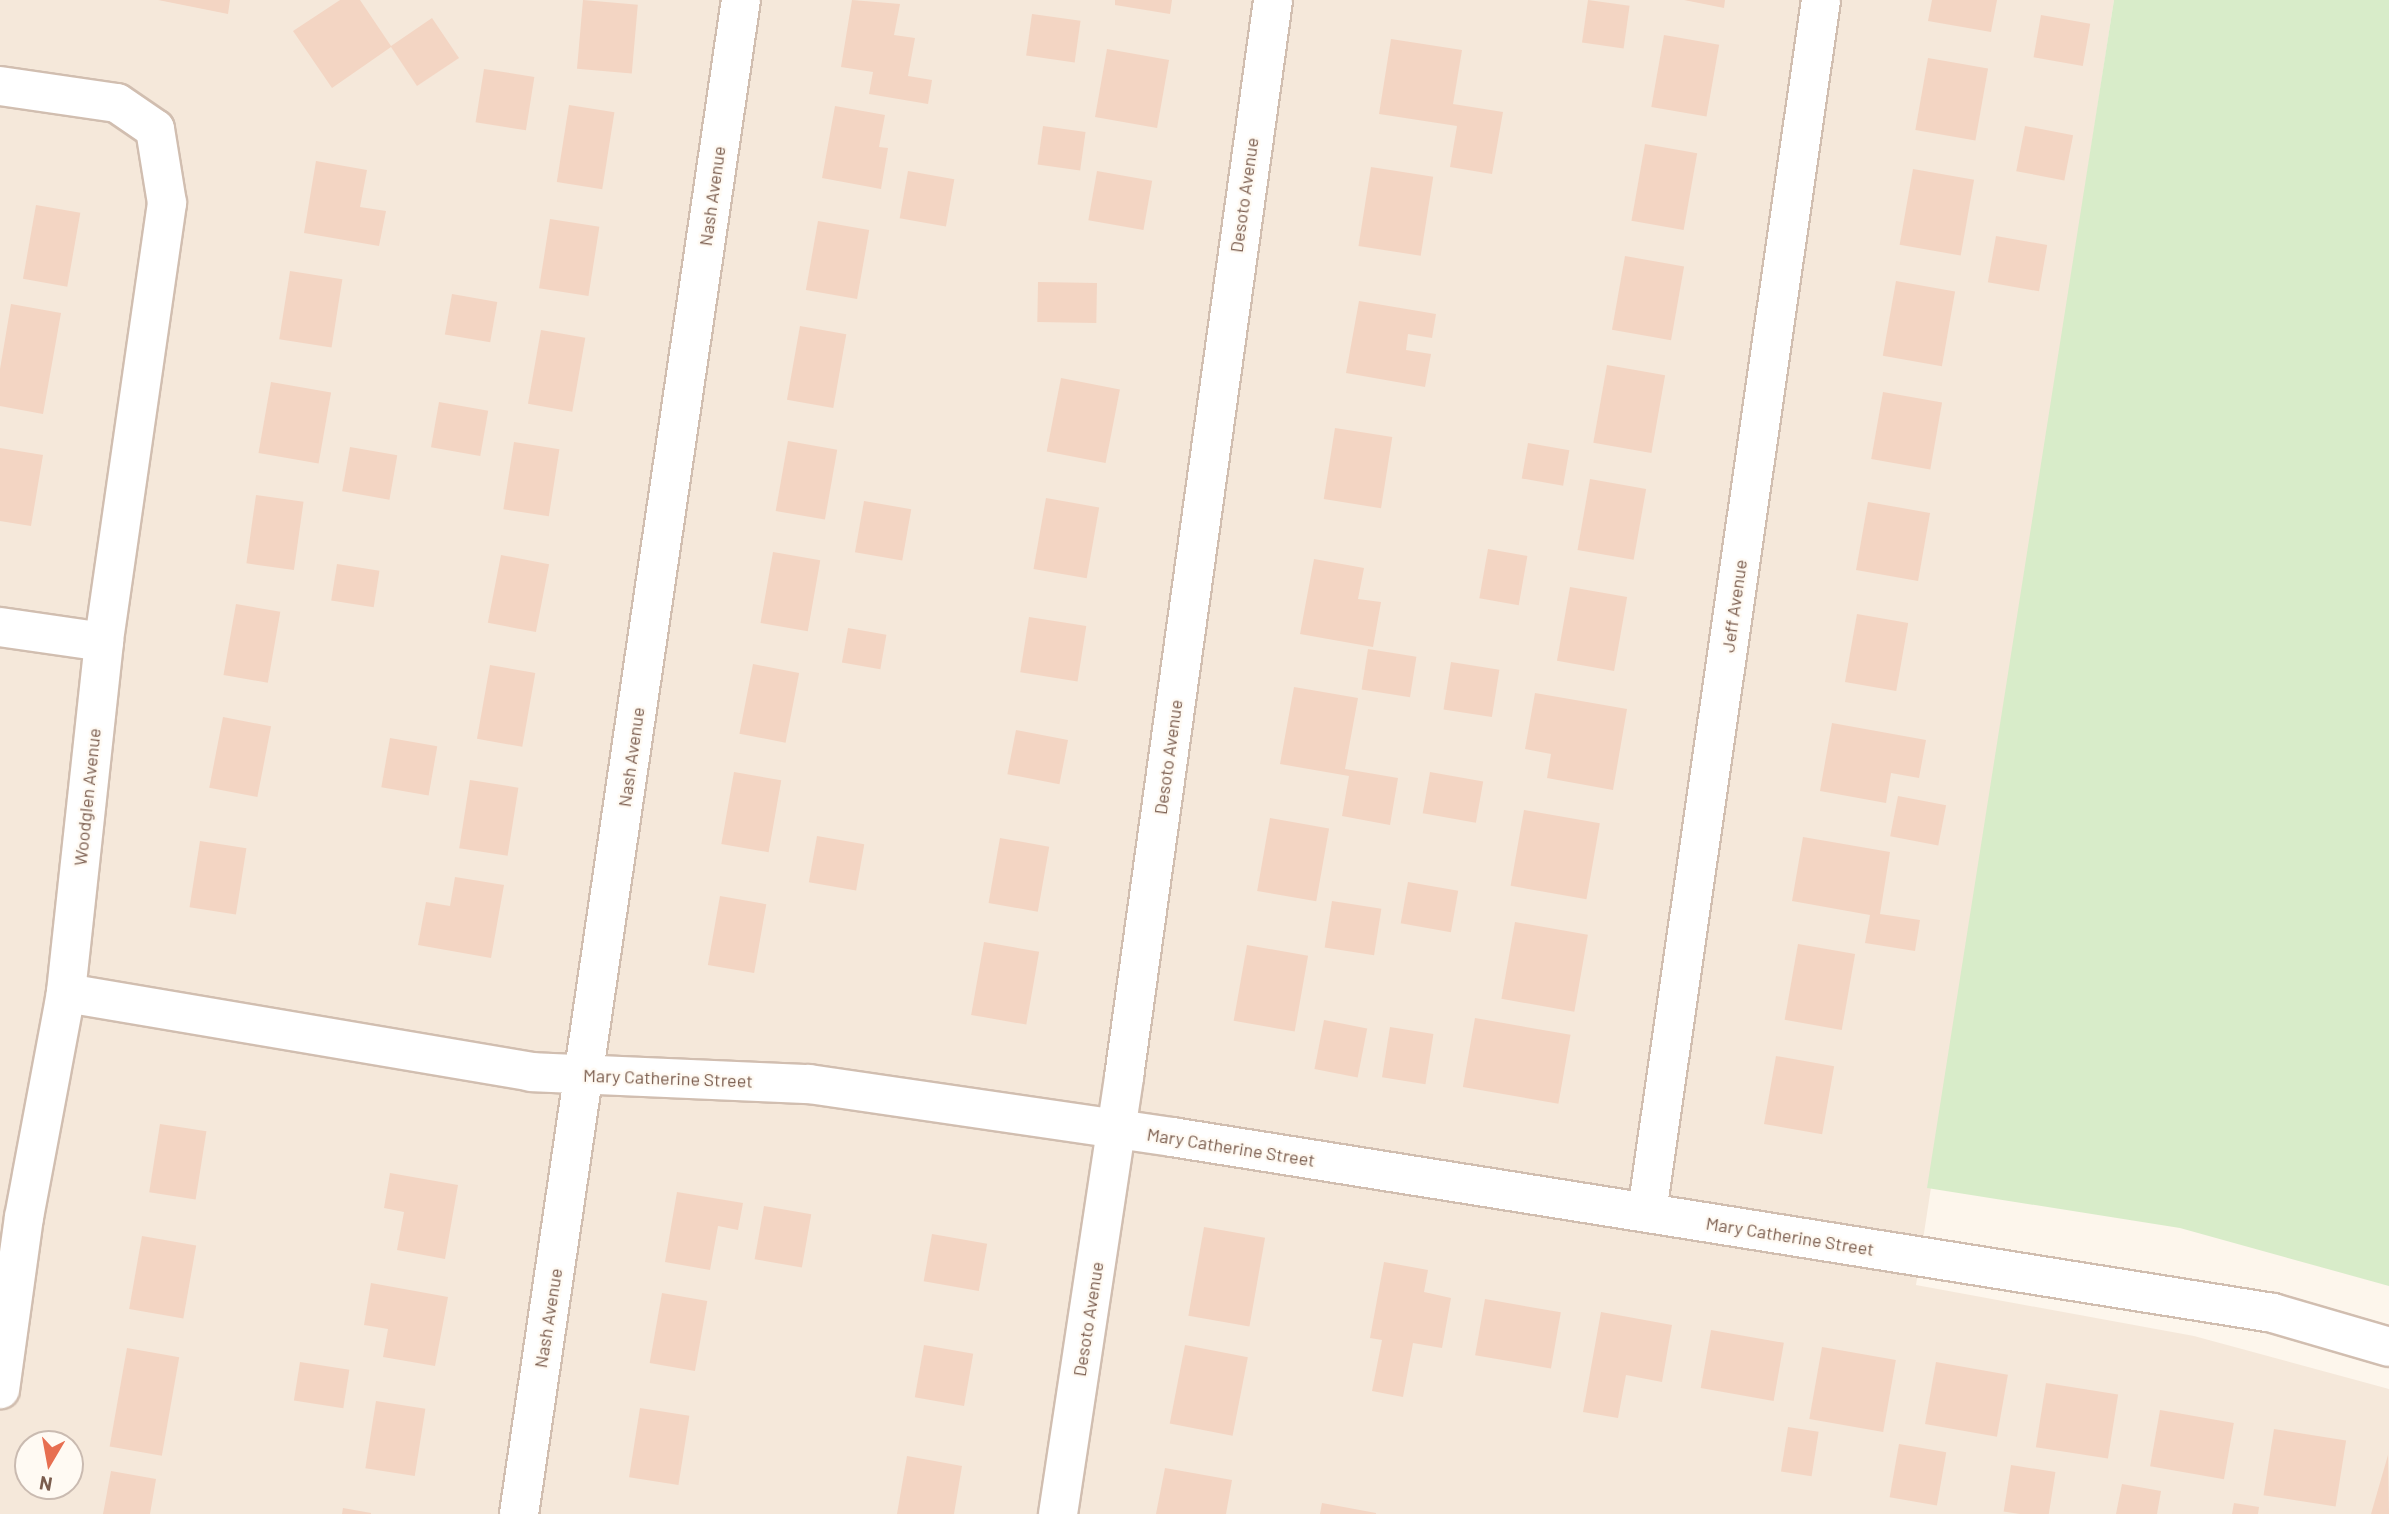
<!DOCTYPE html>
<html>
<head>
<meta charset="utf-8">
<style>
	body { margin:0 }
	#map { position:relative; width:2389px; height:1514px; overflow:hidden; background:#fdf6ec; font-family:Barlow,sans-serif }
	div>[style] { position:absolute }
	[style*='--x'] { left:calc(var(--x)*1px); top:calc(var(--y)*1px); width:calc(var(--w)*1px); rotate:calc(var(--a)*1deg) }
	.residential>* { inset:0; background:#f5e8da }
	.green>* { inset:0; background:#d8ecc9 }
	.building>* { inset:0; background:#f3d5c3; transform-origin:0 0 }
	.roads { filter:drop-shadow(2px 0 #d1beb0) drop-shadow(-2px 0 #d1beb0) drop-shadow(0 2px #d1beb0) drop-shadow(0 -2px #d1beb0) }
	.minor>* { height:38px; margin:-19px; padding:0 19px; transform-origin:19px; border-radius:19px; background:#fff }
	span { translate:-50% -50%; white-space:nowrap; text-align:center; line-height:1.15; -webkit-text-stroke:5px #fffaf3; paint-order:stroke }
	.street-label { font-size:18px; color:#7a5c4d }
	.north { position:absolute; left:14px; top:1430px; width:70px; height:70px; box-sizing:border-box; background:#fffaf3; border:2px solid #cabbb1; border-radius:50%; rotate:190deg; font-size:19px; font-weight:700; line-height:28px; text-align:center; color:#7a5c4d }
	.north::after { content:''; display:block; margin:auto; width:24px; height:32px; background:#e76f51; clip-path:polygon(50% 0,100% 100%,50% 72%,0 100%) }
</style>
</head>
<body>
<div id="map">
	<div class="residential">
		<i style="clip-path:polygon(evenodd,0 0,2114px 0,1916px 1285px,2194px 1336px,2389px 1389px,2389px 1514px,0 1514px,0 0,28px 1444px,70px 1444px,70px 1486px,28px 1486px,28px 1444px)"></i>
	</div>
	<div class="green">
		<i style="clip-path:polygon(2114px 0,2389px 0,2389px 1286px,2180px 1228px,1927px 1188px)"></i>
	</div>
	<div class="building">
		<i style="clip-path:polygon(158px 0,230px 0,228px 14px)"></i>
		<i style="clip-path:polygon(340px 0,360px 0,391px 46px,432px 18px,459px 58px,417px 86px,391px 47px,332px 88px,293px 31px)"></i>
		<i style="left:583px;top:0;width:55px;height:69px;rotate:5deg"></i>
		<i style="clip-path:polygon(852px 0,900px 4px,894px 35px,915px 38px,908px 76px,932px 80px,928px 104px,869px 94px,873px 72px,841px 67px)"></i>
		<i style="clip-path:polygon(1115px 0,1172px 0,1170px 14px,1115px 5px)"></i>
		<i style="left:1588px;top:0;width:42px;height:43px;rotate:8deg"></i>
		<i style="clip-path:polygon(1684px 0,1725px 0,1724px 8px)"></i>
		<i style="clip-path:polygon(1932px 0,1997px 0,1991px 32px,1928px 21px)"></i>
		<i style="left:1032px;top:14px;width:49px;height:42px;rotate:8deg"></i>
		<i style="left:2041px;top:15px;width:50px;height:43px;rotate:10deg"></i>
		<i style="left:1664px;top:35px;width:56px;height:73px;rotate:10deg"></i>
		<i style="clip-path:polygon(1391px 39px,1462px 50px,1453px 104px,1503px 112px,1492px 174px,1450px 167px,1457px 126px,1379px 114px)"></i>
		<i style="left:1107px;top:49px;width:63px;height:69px;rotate:10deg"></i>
		<i style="left:1928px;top:58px;width:61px;height:73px;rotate:10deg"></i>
		<i style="left:484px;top:69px;width:51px;height:54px;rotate:9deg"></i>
		<i style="left:569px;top:105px;width:46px;height:78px;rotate:9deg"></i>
		<i style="clip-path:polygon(835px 106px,885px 115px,879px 147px,888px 148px,881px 189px,822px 178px)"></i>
		<i style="left:1043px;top:126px;width:43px;height:39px;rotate:8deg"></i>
		<i style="left:2025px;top:126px;width:49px;height:46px;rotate:11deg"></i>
		<i style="left:1645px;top:144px;width:53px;height:78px;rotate:10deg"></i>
		<i style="clip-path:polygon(316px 161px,367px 170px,360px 207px,386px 211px,379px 246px,304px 233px)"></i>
		<i style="left:1371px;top:167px;width:63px;height:80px;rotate:9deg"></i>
		<i style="left:1913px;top:169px;width:62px;height:77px;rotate:10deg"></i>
		<i style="left:908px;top:171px;width:47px;height:48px;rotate:10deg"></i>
		<i style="left:1097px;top:171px;width:56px;height:50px;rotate:10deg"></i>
		<i style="left:36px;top:205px;width:45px;height:75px;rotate:10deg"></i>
		<i style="left:550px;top:219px;width:50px;height:70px;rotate:9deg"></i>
		<i style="left:818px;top:221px;width:52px;height:70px;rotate:10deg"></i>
		<i style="left:1996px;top:236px;width:52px;height:47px;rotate:10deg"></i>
		<i style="left:1625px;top:256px;width:60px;height:75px;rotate:10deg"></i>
		<i style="left:290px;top:271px;width:53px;height:69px;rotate:9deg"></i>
		<i style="left:1896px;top:281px;width:60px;height:76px;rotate:10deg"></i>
		<i style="left:1038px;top:282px;width:59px;height:40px;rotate:1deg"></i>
		<i style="left:452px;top:294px;width:46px;height:41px;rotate:10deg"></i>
		<i style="clip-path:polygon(1359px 301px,1436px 314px,1432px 338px,1408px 334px,1406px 350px,1431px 354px,1425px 387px,1346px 373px)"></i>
		<i style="clip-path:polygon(11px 304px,61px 313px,43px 414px,0 406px,0 369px)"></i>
		<i style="left:800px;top:326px;width:47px;height:75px;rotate:10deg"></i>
		<i style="left:541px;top:330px;width:45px;height:75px;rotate:10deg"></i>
		<i style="left:1607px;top:365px;width:59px;height:79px;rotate:10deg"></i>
		<i style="left:1061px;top:378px;width:60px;height:75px;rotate:11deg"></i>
		<i style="left:271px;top:382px;width:61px;height:72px;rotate:10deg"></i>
		<i style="left:1883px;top:392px;width:60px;height:68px;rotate:10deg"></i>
		<i style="left:439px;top:402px;width:50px;height:46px;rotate:10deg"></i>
		<i style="left:1335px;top:428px;width:58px;height:72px;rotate:9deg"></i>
		<i style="left:788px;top:441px;width:50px;height:71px;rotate:10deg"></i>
		<i style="left:514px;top:442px;width:46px;height:68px;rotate:9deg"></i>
		<i style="left:1528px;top:443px;width:42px;height:36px;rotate:10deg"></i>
		<i style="left:350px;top:447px;width:48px;height:45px;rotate:10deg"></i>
		<i style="clip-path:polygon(0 448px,43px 455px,31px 526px,0 521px)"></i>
		<i style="left:1590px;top:479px;width:57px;height:72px;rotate:10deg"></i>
		<i style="left:256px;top:495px;width:48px;height:69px;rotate:8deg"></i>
		<i style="left:1046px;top:498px;width:54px;height:72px;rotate:10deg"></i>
		<i style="left:864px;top:501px;width:48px;height:52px;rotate:10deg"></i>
		<i style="left:1868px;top:502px;width:63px;height:69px;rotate:10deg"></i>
		<i style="left:1488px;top:549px;width:40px;height:50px;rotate:10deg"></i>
		<i style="left:773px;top:552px;width:48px;height:72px;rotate:10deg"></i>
		<i style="left:501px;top:555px;width:49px;height:69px;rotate:11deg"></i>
		<i style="clip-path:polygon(1314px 559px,1364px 568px,1358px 599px,1381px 602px,1373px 647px,1300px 634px)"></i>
		<i style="left:337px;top:564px;width:43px;height:37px;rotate:9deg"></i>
		<i style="left:1570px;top:587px;width:58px;height:75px;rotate:10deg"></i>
		<i style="left:236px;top:604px;width:45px;height:72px;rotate:10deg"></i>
		<i style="left:1857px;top:614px;width:52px;height:69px;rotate:10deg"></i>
		<i style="left:1029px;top:617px;width:58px;height:56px;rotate:9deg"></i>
		<i style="left:848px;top:628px;width:39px;height:35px;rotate:10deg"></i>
		<i style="left:1368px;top:649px;width:49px;height:41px;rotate:9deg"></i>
		<i style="left:1451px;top:662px;width:49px;height:48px;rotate:9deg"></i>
		<i style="left:753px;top:664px;width:47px;height:71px;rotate:11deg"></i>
		<i style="left:490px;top:665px;width:46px;height:75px;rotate:10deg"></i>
		<i style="clip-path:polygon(1294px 687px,1358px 698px,1345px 769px,1398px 778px,1390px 825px,1342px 816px,1349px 776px,1280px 764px)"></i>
		<i style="clip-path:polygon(1535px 693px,1627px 709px,1613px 790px,1547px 778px,1551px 754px,1525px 749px)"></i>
		<i style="left:223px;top:717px;width:49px;height:72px;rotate:11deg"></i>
		<i style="clip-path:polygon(1832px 723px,1926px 740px,1919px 778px,1891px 773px,1886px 803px,1820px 791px)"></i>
		<i style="left:1016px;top:730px;width:53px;height:45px;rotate:11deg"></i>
		<i style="left:390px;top:738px;width:48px;height:50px;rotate:10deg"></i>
		<i style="left:734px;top:772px;width:48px;height:73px;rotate:10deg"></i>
		<i style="left:1430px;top:772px;width:54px;height:42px;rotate:10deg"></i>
		<i style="left:470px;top:780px;width:49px;height:69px;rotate:9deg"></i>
		<i style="left:1898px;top:796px;width:49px;height:41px;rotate:11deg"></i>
		<i style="left:1524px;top:810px;width:77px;height:77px;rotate:10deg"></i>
		<i style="left:1270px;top:818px;width:60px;height:74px;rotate:10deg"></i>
		<i style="left:817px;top:836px;width:48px;height:47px;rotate:10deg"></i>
		<i style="clip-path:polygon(1803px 837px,1890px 852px,1880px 914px,1920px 920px,1915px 951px,1865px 943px,1870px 915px,1792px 901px)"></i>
		<i style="left:1000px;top:838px;width:50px;height:66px;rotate:10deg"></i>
		<i style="left:200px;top:841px;width:47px;height:67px;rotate:9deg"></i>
		<i style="clip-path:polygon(455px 877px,504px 885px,491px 958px,418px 945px,426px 902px,450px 906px)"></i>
		<i style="left:1408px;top:882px;width:51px;height:42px;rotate:10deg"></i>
		<i style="left:720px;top:896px;width:47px;height:70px;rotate:10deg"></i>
		<i style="left:1332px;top:901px;width:50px;height:47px;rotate:9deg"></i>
		<i style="left:1515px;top:922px;width:74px;height:78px;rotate:10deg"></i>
		<i style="left:984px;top:942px;width:56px;height:74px;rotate:10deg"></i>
		<i style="left:1798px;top:944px;width:58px;height:77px;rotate:10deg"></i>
		<i style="left:1247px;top:945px;width:62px;height:77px;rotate:10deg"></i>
		<i style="left:1475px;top:1018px;width:97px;height:70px;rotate:10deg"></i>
		<i style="left:1324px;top:1020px;width:44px;height:50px;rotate:11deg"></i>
		<i style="left:1390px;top:1027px;width:44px;height:51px;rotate:9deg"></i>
		<i style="left:1776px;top:1056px;width:59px;height:69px;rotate:10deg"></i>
		<i style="left:160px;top:1124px;width:47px;height:69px;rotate:9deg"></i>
		<i style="clip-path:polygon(390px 1173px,458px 1185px,445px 1259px,397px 1250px,404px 1212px,384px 1208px)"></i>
		<i style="clip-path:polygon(677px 1192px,743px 1203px,738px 1230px,718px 1226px,710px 1270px,665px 1262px)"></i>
		<i style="left:764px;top:1206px;width:48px;height:54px;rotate:10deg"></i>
		<i style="left:1204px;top:1227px;width:62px;height:90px;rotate:10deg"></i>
		<i style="left:932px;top:1234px;width:56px;height:48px;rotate:10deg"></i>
		<i style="left:142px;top:1236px;width:55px;height:74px;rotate:10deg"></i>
		<i style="clip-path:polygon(1384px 1262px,1428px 1270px,1424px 1292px,1451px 1298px,1442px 1348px,1413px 1343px,1403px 1397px,1372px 1391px,1382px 1340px,1370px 1338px)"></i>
		<i style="clip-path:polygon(371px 1283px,448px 1297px,435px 1366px,383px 1357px,388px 1329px,364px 1325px)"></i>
		<i style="left:662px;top:1293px;width:46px;height:71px;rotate:10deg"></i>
		<i style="left:1485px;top:1299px;width:77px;height:57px;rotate:10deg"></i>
		<i style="clip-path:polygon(1601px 1312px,1672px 1325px,1662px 1382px,1626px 1375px,1618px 1418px,1583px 1412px)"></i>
		<i style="left:1711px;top:1330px;width:74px;height:59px;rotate:10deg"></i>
		<i style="left:924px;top:1345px;width:50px;height:53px;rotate:10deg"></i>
		<i style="left:1185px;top:1345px;width:64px;height:80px;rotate:11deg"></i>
		<i style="left:1822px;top:1347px;width:75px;height:73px;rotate:10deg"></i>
		<i style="left:127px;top:1348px;width:53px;height:100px;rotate:10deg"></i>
		<i style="left:300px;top:1362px;width:50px;height:39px;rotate:9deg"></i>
		<i style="left:1936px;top:1362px;width:73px;height:63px;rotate:10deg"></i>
		<i style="left:2046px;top:1383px;width:73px;height:65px;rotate:9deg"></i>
		<i style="left:376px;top:1401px;width:50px;height:68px;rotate:9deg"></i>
		<i style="left:640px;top:1408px;width:50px;height:70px;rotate:9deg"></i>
		<i style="left:2160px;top:1410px;width:75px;height:57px;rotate:10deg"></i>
		<i style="left:1788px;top:1427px;width:31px;height:45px;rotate:9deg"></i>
		<i style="left:2274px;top:1429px;width:73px;height:67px;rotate:9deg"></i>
		<i style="left:1899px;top:1444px;width:48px;height:54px;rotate:10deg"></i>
		<i style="clip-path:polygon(2388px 1455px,2389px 1514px,2371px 1514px)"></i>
		<i style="clip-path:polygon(907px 1456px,962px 1466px,954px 1514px,897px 1514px)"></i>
		<i style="left:2011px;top:1465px;width:45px;height:47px;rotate:9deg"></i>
		<i style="clip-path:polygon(1165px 1468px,1232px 1480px,1226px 1514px,1156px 1514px)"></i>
		<i style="clip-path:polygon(111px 1471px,156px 1479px,150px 1514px,103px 1514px)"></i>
		<i style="clip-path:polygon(2122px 1484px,2161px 1491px,2157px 1514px,2116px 1514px)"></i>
		<i style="clip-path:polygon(1322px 1503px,1376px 1513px,1376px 1514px,1320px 1514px)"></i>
		<i style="clip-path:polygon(2234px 1503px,2259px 1507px,2258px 1514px,2232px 1514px)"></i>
		<i style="clip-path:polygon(343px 1508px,371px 1513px,371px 1514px,342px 1514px)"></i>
	</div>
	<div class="roads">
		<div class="minor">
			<i style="--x:0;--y:86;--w:118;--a:8.3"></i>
			<i style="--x:117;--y:103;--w:46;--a:34.4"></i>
			<i style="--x:155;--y:129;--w:75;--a:80.8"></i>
			<i style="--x:167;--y:203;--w:443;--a:98.2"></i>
			<i style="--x:104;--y:642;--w:353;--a:96.2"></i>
			<i style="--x:66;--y:993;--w:228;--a:100.6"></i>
			<i style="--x:24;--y:1217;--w:174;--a:97.9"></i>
			<i style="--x:0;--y:627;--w:105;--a:8.2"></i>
			<i style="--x:66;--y:993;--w:472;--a:9.6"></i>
			<i style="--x:531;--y:1072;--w:278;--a:2.5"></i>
			<i style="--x:809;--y:1084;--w:367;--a:8.3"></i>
			<i style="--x:1172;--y:1137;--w:1115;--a:9.08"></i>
			<i style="--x:2273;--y:1313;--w:121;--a:16.3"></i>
			<i style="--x:1647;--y:1212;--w:1224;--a:-81.83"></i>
			<i style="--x:519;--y:1514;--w:1530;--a:-81.66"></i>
			<i style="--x:1058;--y:1514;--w:442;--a:-81.4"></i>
			<i style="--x:1124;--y:1077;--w:1087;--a:-82.12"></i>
		</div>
	</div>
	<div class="street-label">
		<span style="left:1244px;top:195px;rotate:-82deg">Desoto Avenue</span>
		<span style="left:712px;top:196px;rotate:-82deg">Nash Avenue</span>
		<span style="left:1734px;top:606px;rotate:-82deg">Jeff Avenue</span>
		<span style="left:631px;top:757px;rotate:-82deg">Nash Avenue</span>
		<span style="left:1168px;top:757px;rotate:-82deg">Desoto Avenue</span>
		<span style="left:87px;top:797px;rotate:-84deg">Woodglen Avenue</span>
		<span style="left:668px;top:1078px;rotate:2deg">Mary Catherine Street</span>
		<span style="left:1231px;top:1147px;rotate:9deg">Mary Catherine Street</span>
		<span style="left:1790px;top:1236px;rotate:9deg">Mary Catherine Street</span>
		<span style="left:548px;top:1318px;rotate:-81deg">Nash Avenue</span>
		<span style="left:1088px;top:1319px;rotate:-81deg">Desoto Avenue</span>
	</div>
	<div class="north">N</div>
</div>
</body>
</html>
